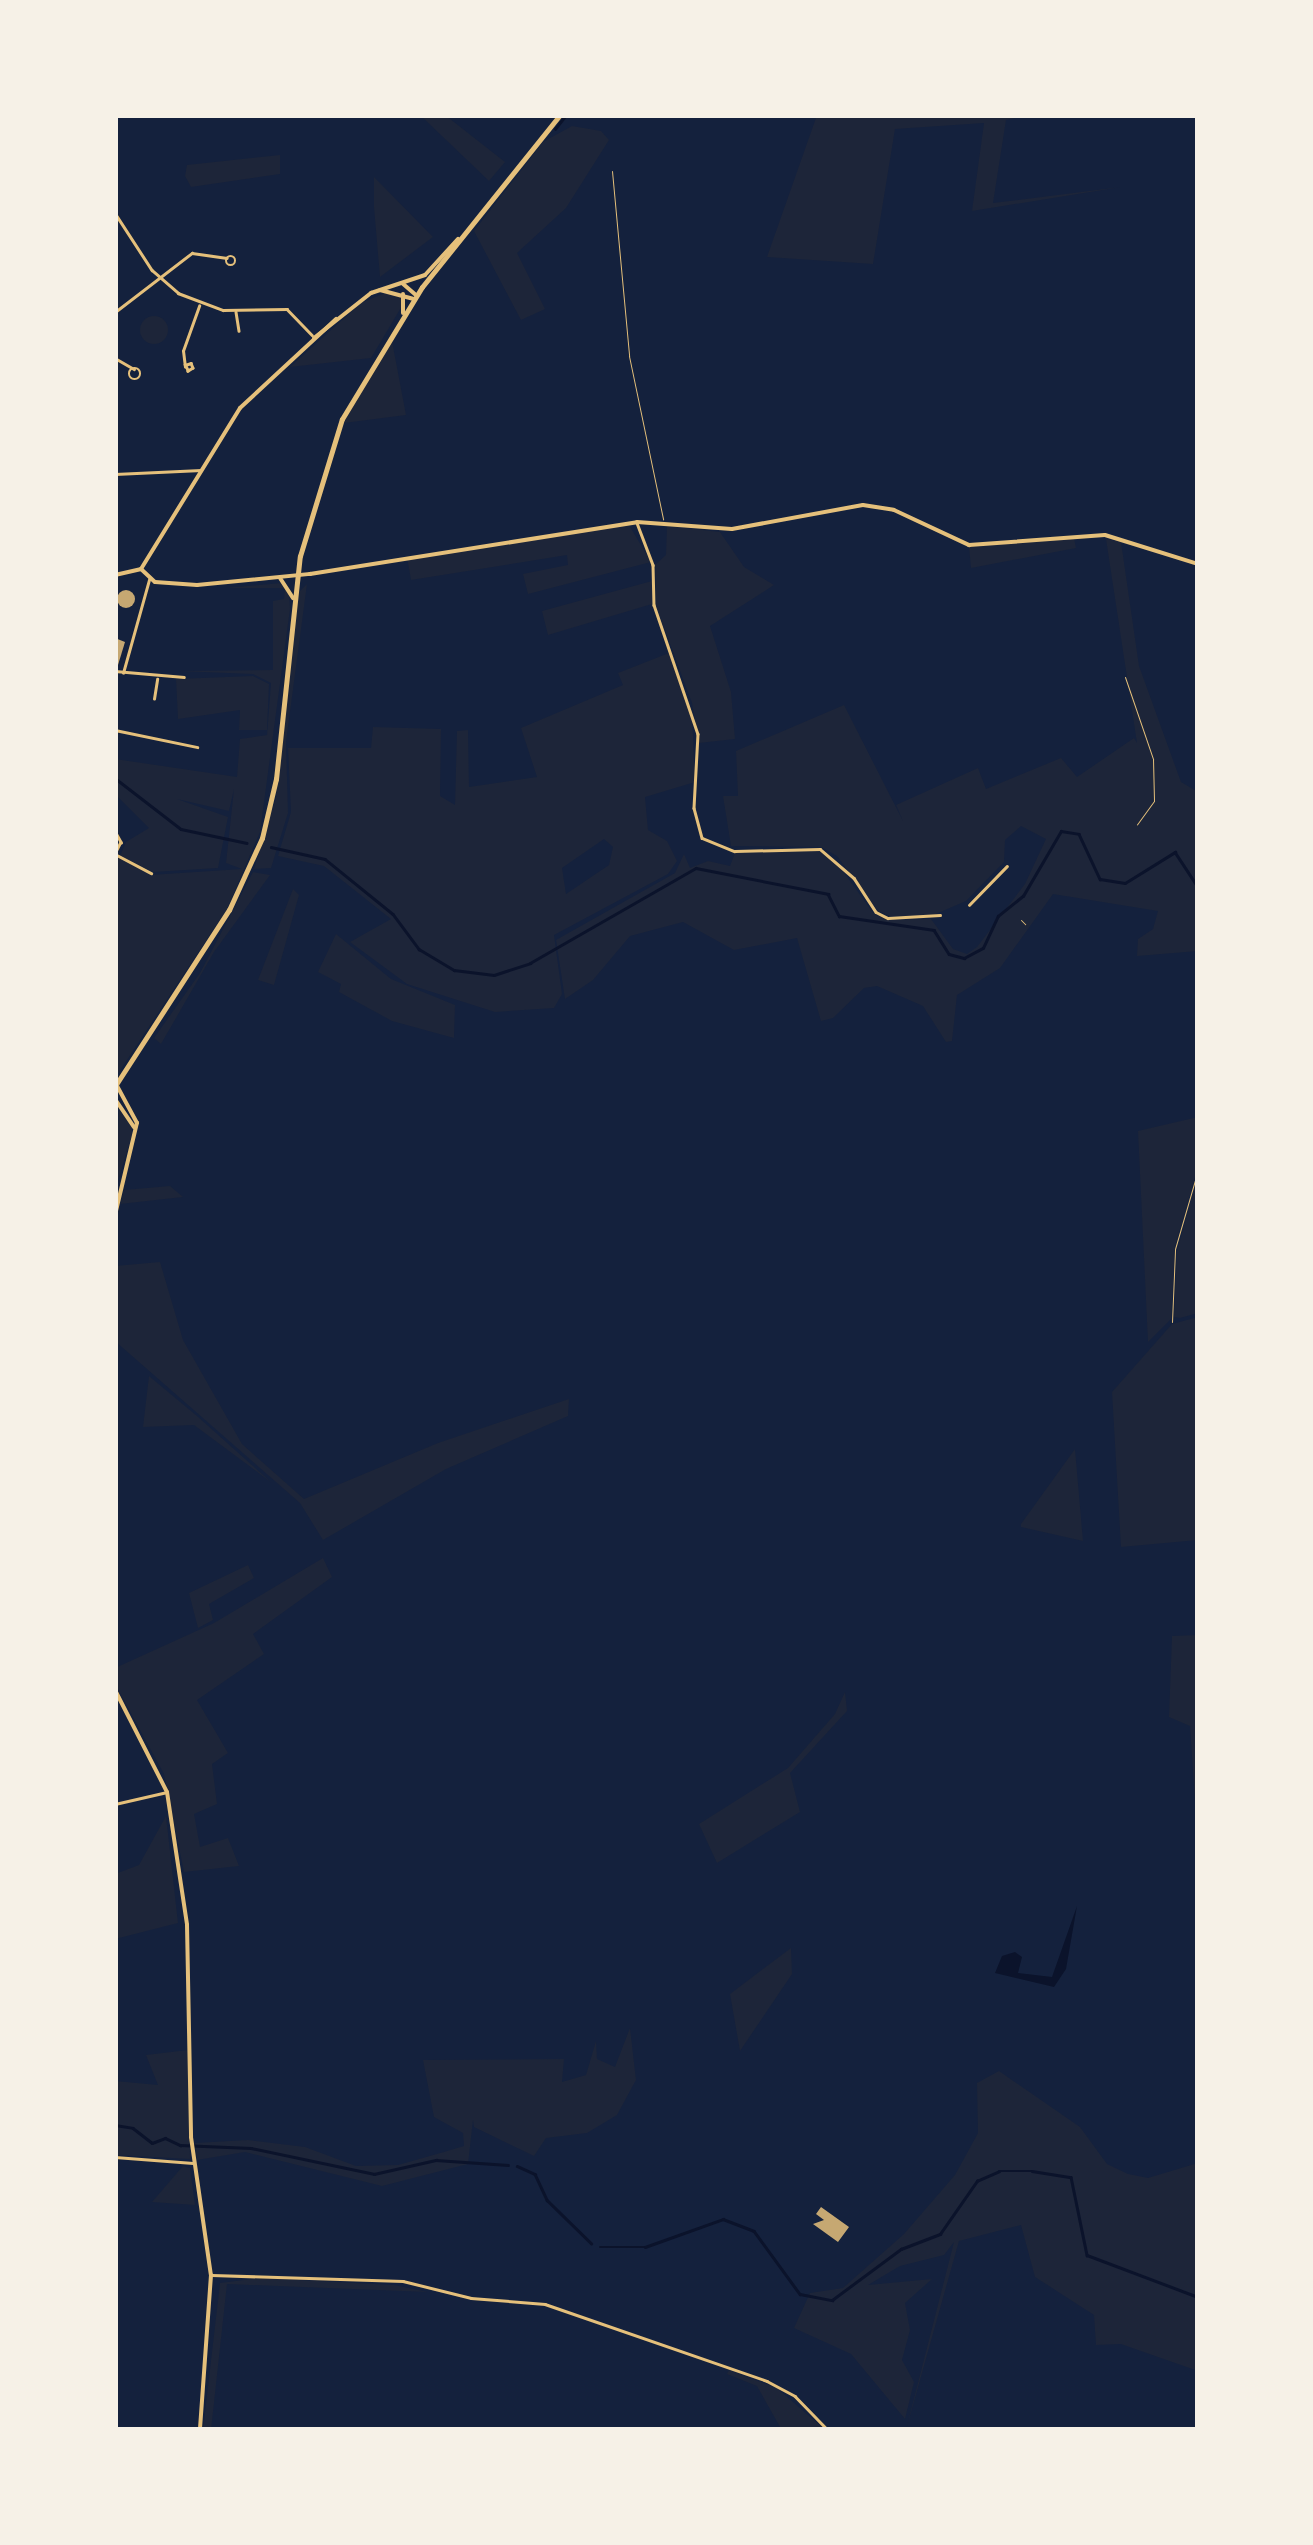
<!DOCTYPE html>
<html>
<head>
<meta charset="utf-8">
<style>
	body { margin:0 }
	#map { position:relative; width:1313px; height:2545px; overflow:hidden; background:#14213d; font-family:"Fira Sans Condensed",sans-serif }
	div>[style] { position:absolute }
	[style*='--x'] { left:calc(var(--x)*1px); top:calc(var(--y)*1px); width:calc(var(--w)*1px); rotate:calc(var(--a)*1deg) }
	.green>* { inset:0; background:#1d2539 }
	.round { border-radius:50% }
	.water>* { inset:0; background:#0b132b }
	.stream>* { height:2.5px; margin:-1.25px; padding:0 1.25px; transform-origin:1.25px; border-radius:1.25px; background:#0b132b }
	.building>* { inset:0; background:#c6a872 }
	.path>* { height:1px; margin:-0.5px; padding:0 0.5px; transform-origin:0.5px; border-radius:0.5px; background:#e5c07b }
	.service>* { height:1px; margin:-0.5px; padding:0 0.5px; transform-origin:0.5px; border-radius:0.5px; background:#e5c07b }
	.minor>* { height:2.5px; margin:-1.25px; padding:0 1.25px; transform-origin:1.25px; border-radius:1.25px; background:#e5c07b }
	.minor>.ring { margin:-1.25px; padding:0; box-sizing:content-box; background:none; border:2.5px solid #e5c07b; border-radius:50% }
	.tertiary>* { height:4px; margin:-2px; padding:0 2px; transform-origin:2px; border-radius:2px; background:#e5c07b }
	.secondary>* { height:4px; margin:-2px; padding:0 2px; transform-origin:2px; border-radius:2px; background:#e5c07b }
	.primary>* { height:5px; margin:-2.5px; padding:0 2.5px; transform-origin:2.5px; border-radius:2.5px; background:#e5c07b }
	span { translate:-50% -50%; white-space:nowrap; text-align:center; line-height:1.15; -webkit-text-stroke:9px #f6f1e7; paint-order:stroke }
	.frame { position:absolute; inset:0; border:118px solid #f6f1e7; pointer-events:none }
</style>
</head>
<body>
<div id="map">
	<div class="green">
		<i style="clip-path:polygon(420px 115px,445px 115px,505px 162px,489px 181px)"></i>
		<i style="clip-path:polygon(817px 115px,1028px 115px,1006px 120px,993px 203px,1121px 187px,972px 211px,984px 123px,895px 129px,873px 264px,767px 257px)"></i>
		<i style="clip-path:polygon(572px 126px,601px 131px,609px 140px,566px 208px,517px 253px,545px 309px,521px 320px,474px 231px,543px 142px)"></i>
		<i style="clip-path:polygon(280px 155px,280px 174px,191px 187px,185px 176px,187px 165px)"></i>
		<i style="clip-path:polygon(374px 177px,433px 237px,380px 277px,374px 207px)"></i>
		<i style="clip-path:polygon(385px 293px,402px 298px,402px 306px,371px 358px,290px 367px,361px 303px)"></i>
		<i class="round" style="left:140px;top:316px;width:28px;height:28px"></i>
		<i style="clip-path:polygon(392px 341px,406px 415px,344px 423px,363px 386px)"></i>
		<i style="clip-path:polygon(629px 525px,651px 562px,528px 594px,523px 574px,568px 565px,567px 555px,411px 580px,407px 557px)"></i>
		<i style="clip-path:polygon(667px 526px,720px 532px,744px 567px,774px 585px,710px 626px,731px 692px,735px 739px,699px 743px,692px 703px,656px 606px,655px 565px,666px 555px)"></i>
		<i style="clip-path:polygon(1074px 538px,1076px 548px,971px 568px,969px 547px)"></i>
		<i style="clip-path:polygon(1106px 539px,1121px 542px,1139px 666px,1181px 782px,1198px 792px,1198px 951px,1137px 956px,1138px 939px,1153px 929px,1158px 911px,1053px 894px,1000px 968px,957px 995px,952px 1041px,946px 1042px,923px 1006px,877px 986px,864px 988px,833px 1018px,821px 1021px,797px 938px,734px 950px,683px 922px,630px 936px,593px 980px,565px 999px,556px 940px,675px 873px,684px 854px,690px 868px,708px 861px,730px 866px,735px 853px,819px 851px,834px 859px,874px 914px,888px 920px,931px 919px,953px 949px,967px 954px,977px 947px,1025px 884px,1046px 839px,1021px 826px,1005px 840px,1004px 862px,966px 901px,931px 916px,890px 916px,878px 911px,837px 856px,821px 847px,731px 846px,723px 796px,738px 796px,736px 751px,844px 705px,903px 821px,896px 805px,978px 768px,986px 789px,1061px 758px,1077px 777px,1134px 738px,1137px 743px)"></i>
		<i style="clip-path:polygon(652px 581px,652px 604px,548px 635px,542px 611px)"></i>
		<i style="clip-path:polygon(282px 583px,289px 593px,290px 609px,260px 832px,227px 909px,115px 1078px,115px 856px,150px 875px,242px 869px,226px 863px,234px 789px,229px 811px,177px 799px,228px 817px,218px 868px,153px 872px,120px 856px,126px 842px,149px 828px,115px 794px,115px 759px,237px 777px,240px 739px,267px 735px,271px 683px,253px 674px,178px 671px,273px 670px,273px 601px,284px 599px,285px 588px,225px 588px)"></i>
		<i style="clip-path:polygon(307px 584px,286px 742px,288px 813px,271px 868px,254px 869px,276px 797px,298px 593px)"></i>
		<i style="clip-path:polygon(evenodd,669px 653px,692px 714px,695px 782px,645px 797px,648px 830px,667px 841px,677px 861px,668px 874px,554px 935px,562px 994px,554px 1008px,495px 1012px,407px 984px,350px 942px,391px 919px,324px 866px,278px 856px,291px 812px,288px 748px,371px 748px,373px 727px,441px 729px,440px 796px,455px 805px,457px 731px,468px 730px,469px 787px,537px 777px,521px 728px,623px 685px,618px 673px,669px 653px,604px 839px,613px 847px,609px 865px,566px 894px,562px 868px,604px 839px)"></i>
		<i style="clip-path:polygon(253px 676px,269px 684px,267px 730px,239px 730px,240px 710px,178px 719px,176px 679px)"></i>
		<i style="clip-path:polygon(253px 872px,270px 875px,214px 952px,161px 1044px,154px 1038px,200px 973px)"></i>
		<i style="clip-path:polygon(293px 889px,299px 895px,274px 985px,258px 980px)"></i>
		<i style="clip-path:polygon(336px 934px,391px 979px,455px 1005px,454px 1038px,392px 1021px,339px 992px,341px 984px,318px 972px)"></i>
		<i style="clip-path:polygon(119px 1110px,132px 1125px,132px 1136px,115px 1189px)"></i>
		<i style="clip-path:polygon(1198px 1117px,1198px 1167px,1175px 1246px,1171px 1319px,1148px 1342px,1138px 1131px)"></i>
		<i style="clip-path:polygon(1198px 1175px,1198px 1313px,1180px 1318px,1174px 1317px,1177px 1251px)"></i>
		<i style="clip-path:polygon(170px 1186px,183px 1197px,120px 1204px,124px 1190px)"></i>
		<i style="clip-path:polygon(160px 1262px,183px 1340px,242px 1444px,304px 1499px,438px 1443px,569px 1399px,568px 1416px,446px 1469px,323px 1540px,300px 1503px,115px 1341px,115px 1266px)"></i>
		<i style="clip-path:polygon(1198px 1317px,1198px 1540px,1121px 1547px,1112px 1392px,1172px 1324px)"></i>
		<i style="clip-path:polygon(149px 1376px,197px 1416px,272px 1483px,194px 1425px,143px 1427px)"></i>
		<i style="clip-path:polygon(1075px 1449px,1083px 1541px,1021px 1527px,1021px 1524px)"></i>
		<i style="clip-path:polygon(323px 1558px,332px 1577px,253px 1634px,264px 1654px,197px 1700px,228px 1753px,212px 1764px,217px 1804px,194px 1814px,200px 1847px,228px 1838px,239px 1866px,184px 1872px,164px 1774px,115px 1684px,115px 1668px,214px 1623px)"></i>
		<i style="clip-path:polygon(248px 1565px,254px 1578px,209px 1604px,213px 1620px,198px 1628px,189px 1593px)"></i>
		<i style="clip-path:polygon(1198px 1635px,1198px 1847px,1190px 1726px,1169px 1717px,1172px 1636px)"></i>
		<i style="clip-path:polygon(845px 1692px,847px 1711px,790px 1773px,800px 1812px,717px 1863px,699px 1824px,788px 1768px,835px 1714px)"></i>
		<i style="clip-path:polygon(166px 1816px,178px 1923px,115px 1939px,115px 1874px,139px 1865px)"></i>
		<i style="clip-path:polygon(791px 1948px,792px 1974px,740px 2051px,730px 1994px)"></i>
		<i style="clip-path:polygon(630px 2028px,636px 2080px,617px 2115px,587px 2133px,546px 2138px,534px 2156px,474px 2127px,473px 2120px,468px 2164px,382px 2186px,245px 2152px,197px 2160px,195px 2143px,248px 2140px,305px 2147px,356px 2166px,398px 2165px,444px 2152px,464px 2146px,463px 2133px,434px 2117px,423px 2060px,564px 2059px,562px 2082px,586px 2075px,596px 2041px,597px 2059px,615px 2067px)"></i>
		<i style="clip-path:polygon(188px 2050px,190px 2159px,115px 2155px,115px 2081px,158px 2085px,146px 2055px)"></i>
		<i style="clip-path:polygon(999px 2071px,1080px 2127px,1107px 2164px,1128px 2174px,1148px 2178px,1198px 2163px,1198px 2371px,1121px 2344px,1096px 2345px,1094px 2315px,1035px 2277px,1021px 2225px,959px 2241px,906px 2430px,954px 2242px,944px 2255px,900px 2266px,868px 2285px,932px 2279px,905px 2303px,910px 2330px,902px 2360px,914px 2382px,905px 2419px,851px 2354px,794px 2328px,810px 2293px,843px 2288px,904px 2234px,955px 2175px,978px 2133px,977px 2083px)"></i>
		<i style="clip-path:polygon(183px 2166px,190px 2168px,195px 2205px,152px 2202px)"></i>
		<i style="clip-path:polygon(260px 2278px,394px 2285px,428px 2292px,227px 2284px,211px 2430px,203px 2430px,220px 2283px)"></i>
		<i style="clip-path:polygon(729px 2370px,777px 2388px,825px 2430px,780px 2427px,757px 2386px,727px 2374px)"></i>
	</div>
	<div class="water">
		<i style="clip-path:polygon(1077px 1906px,1066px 1969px,1054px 1987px,995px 1973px,1002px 1956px,1015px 1952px,1022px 1957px,1018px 1973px,1052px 1977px)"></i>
	</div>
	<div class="stream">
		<i style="--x:555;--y:129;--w:18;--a:-52"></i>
		<i style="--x:115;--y:778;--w:83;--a:37.7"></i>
		<i style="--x:181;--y:829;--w:67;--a:12"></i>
		<i style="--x:271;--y:847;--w:55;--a:12.5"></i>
		<i style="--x:325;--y:859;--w:87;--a:39"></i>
		<i style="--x:393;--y:914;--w:44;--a:53.4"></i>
		<i style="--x:419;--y:949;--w:41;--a:31"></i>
		<i style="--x:454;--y:970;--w:40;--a:7.1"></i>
		<i style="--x:494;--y:975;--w:38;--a:-18"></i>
		<i style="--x:530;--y:963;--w:191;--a:-29.8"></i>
		<i style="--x:696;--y:868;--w:135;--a:11.1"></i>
		<i style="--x:828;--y:894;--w:25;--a:63"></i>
		<i style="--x:839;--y:916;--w:96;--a:8.4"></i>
		<i style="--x:934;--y:930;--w:28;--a:58"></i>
		<i style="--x:949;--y:954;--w:16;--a:15"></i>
		<i style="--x:964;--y:958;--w:21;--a:-28"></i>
		<i style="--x:983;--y:948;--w:35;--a:-65"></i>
		<i style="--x:998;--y:916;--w:32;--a:-39"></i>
		<i style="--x:1023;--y:896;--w:75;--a:-59.7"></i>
		<i style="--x:1061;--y:831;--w:18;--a:9"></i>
		<i style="--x:1079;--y:834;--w:50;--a:65"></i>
		<i style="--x:1100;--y:879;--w:25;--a:9"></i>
		<i style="--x:1125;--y:883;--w:59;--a:-31.8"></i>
		<i style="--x:1175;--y:852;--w:42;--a:56.7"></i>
		<i style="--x:115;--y:2125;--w:18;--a:9"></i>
		<i style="--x:133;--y:2128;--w:24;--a:38"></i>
		<i style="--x:152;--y:2143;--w:14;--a:-21"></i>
		<i style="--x:165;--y:2138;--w:17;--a:25"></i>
		<i style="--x:180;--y:2145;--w:71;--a:2.4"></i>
		<i style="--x:251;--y:2148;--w:126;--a:11.9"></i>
		<i style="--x:374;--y:2174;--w:64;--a:-12.7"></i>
		<i style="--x:436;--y:2160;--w:72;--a:4"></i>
		<i style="--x:517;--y:2166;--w:20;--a:24"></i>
		<i style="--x:535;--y:2174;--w:29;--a:65"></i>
		<i style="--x:547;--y:2200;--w:62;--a:44.3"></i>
		<i style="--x:600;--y:2247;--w:45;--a:0"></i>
		<i style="--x:645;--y:2247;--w:83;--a:-19.7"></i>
		<i style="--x:723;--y:2219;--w:33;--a:21"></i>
		<i style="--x:754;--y:2231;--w:78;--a:53.9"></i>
		<i style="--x:800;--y:2294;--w:33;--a:11"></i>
		<i style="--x:832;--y:2300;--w:86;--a:-36.5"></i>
		<i style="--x:901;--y:2249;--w:42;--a:-21"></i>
		<i style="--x:940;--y:2234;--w:65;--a:-55.1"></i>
		<i style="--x:977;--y:2181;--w:24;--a:-24"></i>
		<i style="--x:999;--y:2171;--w:33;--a:0"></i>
		<i style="--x:1032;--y:2171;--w:39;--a:9"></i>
		<i style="--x:1071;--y:2177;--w:80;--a:78.4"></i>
		<i style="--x:1087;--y:2255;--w:119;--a:20.7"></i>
	</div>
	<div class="building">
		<i class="round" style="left:117px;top:590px;width:18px;height:18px"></i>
		<i style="clip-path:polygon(115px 638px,125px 642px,118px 665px,115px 663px)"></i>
		<i style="clip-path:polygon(821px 2207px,849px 2227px,838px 2242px,813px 2224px,824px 2220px,816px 2214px)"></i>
	</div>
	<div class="path">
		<i style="--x:1125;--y:677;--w:87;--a:71.1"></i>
		<i style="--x:1153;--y:759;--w:42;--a:88.6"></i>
		<i style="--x:1154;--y:801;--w:29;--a:126"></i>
		<i style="--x:1021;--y:920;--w:6;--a:45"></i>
		<i style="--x:1172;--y:1322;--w:73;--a:-87.6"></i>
		<i style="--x:1175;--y:1249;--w:82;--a:-73.8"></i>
	</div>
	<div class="service">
		<i style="--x:612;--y:171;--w:186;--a:84.7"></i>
		<i style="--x:629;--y:356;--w:167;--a:78.2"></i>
	</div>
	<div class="minor">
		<i style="--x:1136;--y:115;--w:62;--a:0.9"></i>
		<i style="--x:115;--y:213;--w:68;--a:57"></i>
		<i style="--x:152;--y:270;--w:35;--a:41"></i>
		<i style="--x:178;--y:293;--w:48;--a:20.7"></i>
		<i style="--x:223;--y:310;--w:64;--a:-0.9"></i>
		<i style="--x:287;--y:309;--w:36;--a:46"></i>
		<i class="ring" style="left:226px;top:256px;width:7.5px;height:7.5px"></i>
		<i style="--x:115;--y:312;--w:97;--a:-37.5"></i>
		<i style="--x:192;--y:253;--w:35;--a:8"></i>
		<i style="--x:236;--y:312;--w:19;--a:81"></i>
		<i style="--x:115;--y:358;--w:22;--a:30"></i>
		<i style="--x:191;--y:363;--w:5;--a:68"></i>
		<i style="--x:193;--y:368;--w:6;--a:149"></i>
		<i style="--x:188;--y:371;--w:7;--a:-117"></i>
		<i style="--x:185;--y:365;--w:6;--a:-18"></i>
		<i style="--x:185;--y:367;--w:16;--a:-97"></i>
		<i style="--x:183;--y:351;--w:48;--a:-70.4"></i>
		<i class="ring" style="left:129.5px;top:368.5px;width:8.5px;height:8.5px"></i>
		<i style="--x:115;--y:474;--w:86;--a:-2.7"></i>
		<i style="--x:637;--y:523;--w:45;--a:69.1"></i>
		<i style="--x:653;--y:565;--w:40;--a:88.6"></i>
		<i style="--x:654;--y:605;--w:136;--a:71.2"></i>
		<i style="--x:698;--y:734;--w:74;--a:93.1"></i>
		<i style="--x:694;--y:808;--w:31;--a:75"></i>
		<i style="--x:702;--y:838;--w:35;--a:22"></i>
		<i style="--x:735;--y:851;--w:85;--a:-1.3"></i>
		<i style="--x:820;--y:849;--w:45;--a:40.5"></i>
		<i style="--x:854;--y:878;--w:40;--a:57.1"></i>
		<i style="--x:876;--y:912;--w:13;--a:27"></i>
		<i style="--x:888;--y:918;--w:52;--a:-3.3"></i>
		<i style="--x:115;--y:671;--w:69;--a:5"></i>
		<i style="--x:123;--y:673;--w:97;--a:-74.4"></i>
		<i style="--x:154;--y:699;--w:20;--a:-81"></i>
		<i style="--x:115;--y:730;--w:84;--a:11.7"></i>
		<i style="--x:115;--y:761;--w:1;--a:0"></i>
		<i style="--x:115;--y:831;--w:13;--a:61"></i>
		<i style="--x:121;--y:842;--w:11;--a:117"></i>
		<i style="--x:115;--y:854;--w:41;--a:27.8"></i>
		<i style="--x:969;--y:905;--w:54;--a:-45.7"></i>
		<i style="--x:115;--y:1804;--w:53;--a:-13"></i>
		<i style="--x:115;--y:2157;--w:78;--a:4.4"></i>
		<i style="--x:212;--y:2275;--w:191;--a:1.8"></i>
		<i style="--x:403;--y:2281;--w:70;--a:14"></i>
		<i style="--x:471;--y:2298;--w:74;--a:4.6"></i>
		<i style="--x:545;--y:2304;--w:235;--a:19.1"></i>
		<i style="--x:767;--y:2381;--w:32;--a:28"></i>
		<i style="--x:795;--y:2396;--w:47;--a:45.9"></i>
	</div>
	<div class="tertiary">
		<i style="--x:402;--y:283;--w:18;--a:41"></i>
		<i style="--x:380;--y:290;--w:34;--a:15"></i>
		<i style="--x:403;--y:294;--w:19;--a:90"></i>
		<i style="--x:314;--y:338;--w:73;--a:-38.3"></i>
		<i style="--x:371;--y:293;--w:57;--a:-18.4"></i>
		<i style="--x:425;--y:275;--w:49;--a:-47.5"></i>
		<i style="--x:141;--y:569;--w:19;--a:43"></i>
		<i style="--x:155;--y:582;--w:42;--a:4.1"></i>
		<i style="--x:197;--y:585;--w:114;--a:-5.6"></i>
		<i style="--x:310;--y:574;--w:331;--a:-9"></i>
		<i style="--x:637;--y:522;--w:95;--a:4.2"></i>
		<i style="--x:732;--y:529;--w:133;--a:-10.4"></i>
		<i style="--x:863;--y:505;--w:31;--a:9"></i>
		<i style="--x:894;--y:510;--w:83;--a:25"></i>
		<i style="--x:969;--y:545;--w:136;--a:-4.2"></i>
		<i style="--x:1105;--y:535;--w:97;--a:17.3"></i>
		<i style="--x:115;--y:575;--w:27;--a:-13"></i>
		<i style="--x:141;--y:569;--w:189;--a:-58.4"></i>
		<i style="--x:240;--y:408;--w:131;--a:-42.8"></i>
		<i style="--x:280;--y:578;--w:24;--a:57"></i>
	</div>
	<div class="secondary">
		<i style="--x:115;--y:1099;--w:34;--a:56"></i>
		<i style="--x:115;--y:1215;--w:95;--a:-76.6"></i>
		<i style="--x:137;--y:1123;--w:44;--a:-118.3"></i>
		<i style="--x:115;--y:1690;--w:114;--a:63"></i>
		<i style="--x:167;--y:1792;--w:134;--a:81.4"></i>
		<i style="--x:187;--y:1925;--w:212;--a:88.9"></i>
		<i style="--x:191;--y:2137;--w:139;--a:81.8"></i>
		<i style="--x:211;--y:2275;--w:155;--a:94.1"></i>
	</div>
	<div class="primary">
		<i style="--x:115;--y:1086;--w:210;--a:-57.1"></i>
		<i style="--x:229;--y:910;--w:79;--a:-65.4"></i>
		<i style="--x:262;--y:838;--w:61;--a:-76.7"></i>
		<i style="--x:276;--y:779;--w:224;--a:-83.9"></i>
		<i style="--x:300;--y:556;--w:143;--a:-73"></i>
		<i style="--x:342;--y:419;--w:154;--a:-58.8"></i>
		<i style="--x:422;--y:287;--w:221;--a:-51.3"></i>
	</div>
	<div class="frame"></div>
</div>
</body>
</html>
